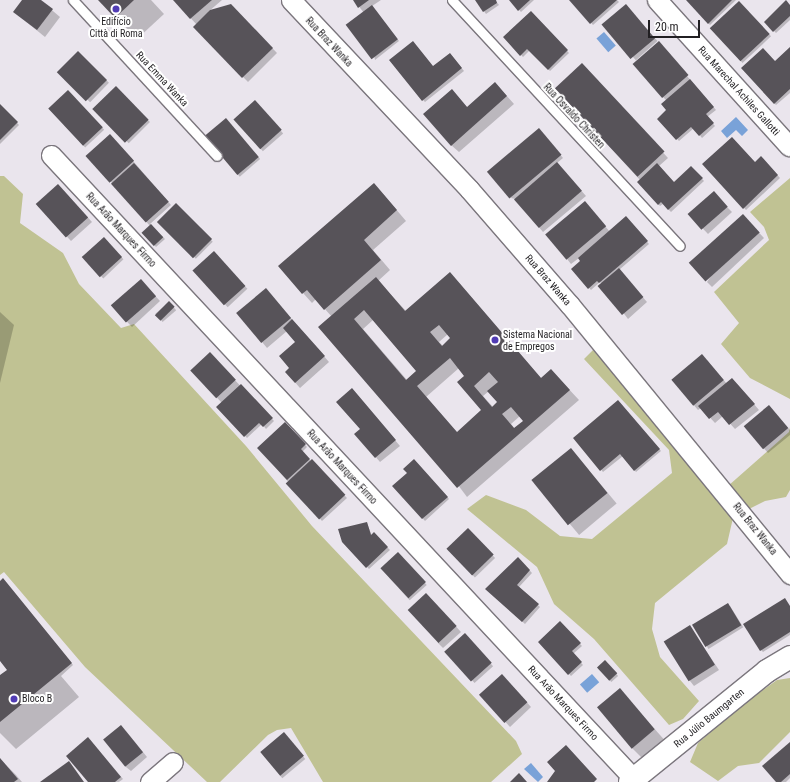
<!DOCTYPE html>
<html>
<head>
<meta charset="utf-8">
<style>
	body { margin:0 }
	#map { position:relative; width:790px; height:782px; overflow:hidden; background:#eae5ed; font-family:"Roboto Condensed",sans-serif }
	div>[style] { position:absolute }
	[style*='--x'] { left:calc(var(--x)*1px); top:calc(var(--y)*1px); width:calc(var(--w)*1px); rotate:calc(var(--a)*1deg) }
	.green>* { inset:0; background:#c0c293 }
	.water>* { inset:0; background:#79a2d8; transform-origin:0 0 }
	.shadow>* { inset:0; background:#0003; transform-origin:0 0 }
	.building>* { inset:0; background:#575359; transform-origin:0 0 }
	.roads { filter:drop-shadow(1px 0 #7b767d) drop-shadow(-1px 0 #7b767d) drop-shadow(0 1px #7b767d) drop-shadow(0 -1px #7b767d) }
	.lane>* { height:9px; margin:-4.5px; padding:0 4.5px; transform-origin:4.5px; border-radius:4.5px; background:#fff }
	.street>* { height:19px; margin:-9.5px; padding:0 9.5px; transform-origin:9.5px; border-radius:9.5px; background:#fff }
	.secondary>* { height:22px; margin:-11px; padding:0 11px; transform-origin:11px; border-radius:11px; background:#fff }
	.dots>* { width:11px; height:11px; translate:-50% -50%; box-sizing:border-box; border:2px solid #fff; border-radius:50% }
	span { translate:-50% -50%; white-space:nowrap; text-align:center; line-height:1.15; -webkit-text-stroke:4px #fff; paint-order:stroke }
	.poi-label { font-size:10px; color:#211f22 }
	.left { translate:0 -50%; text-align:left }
	.street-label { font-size:10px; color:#211f22 }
	.scale { position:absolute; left:648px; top:20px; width:52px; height:18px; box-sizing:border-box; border:2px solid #211f22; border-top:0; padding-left:5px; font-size:12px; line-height:14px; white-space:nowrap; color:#211f22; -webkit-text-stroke:3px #fff; paint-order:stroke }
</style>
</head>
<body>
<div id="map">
	<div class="green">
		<i style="clip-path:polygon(0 176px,4px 176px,23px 194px,20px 223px,63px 253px,79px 284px,121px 328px,134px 324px,246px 446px,312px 526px,516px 741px,522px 754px,491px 782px,323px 782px,291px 728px,277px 730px,268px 735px,220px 782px,207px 782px,85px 667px,4px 572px,0 575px)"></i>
		<i style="clip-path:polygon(790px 178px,790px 399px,750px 378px,721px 344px,739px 323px,714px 292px,769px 240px,764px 227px,750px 212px)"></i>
		<i style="clip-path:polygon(593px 350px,679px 447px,733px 518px,727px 544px,655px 603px,652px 629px,660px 657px,699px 701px,683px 719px,669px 725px,594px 639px,554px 604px,537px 567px,467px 509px,486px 495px,526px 510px,560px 536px,592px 539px,672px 473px,669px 450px,584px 359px)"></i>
		<i style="clip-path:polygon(790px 427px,790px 490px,786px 497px,765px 501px,745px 511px,728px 486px,789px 432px)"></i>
		<i style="clip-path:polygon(790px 678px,790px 732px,759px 763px,738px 766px,718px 781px,690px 762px,698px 743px,742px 705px,777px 680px)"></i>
	</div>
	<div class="water">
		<i style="left:604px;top:32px;width:18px;height:10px;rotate:49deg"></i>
		<i style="clip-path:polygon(736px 117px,748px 130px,742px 136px,736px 130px,727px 138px,721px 131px)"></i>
		<i style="left:592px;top:674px;width:11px;height:16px;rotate:49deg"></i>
		<i style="clip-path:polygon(531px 763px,543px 777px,538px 782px,524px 769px)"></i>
	</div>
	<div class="shadow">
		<i style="clip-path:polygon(24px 0,40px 0,60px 17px,45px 37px,14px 12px)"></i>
		<i style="clip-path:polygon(100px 0,151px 0,164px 14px,137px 39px)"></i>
		<i style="clip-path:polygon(174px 0,222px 0,208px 12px,230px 5px,277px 53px,248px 82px,194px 27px,197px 25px)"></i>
		<i style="clip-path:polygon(354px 0,381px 0,372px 6px,399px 41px,375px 60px,364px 13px)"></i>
		<i style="clip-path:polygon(476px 0,495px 0,499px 5px,486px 14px)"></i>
		<i style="clip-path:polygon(510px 0,534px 0,521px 12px)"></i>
		<i style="clip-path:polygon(571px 0,617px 0,619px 2px,593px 25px)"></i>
		<i style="clip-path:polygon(687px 0,736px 0,710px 25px)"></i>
		<i style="left:739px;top:2px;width:47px;height:39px;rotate:47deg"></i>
		<i style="left:626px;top:6px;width:47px;height:29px;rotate:48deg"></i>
		<i style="clip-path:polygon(790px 6px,790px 20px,776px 33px,765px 22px)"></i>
		<i style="clip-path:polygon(531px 12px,569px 53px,550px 71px,530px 50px,523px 57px,504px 37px)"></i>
		<i style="clip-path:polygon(659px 43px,716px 110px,707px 117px,715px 126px,702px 138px,694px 128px,679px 141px,658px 119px,667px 111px,667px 101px,663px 97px)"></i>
		<i style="clip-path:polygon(790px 48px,790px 93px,776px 105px,742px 68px,775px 62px)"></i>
		<i style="left:78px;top:53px;width:43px;height:27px;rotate:44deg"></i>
		<i style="clip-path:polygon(452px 56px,464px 71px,425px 102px,423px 100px)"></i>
		<i style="clip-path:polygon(587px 69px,668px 158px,659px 166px,677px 186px,691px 167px,704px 181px,671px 212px,663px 204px,660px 206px,638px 182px,640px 180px,556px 88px)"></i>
		<i style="clip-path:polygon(495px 83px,514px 104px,459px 152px,451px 145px,452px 90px,468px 108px)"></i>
		<i style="left:116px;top:88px;width:48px;height:30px;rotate:45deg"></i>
		<i style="left:68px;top:91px;width:53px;height:26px;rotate:47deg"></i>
		<i style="left:255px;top:101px;width:43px;height:27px;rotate:49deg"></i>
		<i style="clip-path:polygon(0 105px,19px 125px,0 144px)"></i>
		<i style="left:228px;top:122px;width:49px;height:27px;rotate:49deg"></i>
		<i style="clip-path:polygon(541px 132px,563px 158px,557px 163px,586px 196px,543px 232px,515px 199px,511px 198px)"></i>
		<i style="clip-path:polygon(115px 140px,171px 205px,150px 224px,165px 239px,156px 247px,143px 233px,150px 226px,88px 156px)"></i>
		<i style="clip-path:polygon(761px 157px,780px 178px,746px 210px,704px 164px,755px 163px)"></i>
		<i style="clip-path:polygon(63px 190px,92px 222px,71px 241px,37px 205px)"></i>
		<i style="clip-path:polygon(evenodd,383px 194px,406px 221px,373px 250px,390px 270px,378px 281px,406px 311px,459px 283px,541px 378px,551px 370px,579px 400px,467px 497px,332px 317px,316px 299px,312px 303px,303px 293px,383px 194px,373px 320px,417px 371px,407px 380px,363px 329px,373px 320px,383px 194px,448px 334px,452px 338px,443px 346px,439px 342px,448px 334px,383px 194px,459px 368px,466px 376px,483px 411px,457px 433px,426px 397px,459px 368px,383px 194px,489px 391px,499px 402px,493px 407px,483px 396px,489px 391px,383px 194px,520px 416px,524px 421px,515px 429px,511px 424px,520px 416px)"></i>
		<i style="clip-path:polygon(718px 198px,732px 212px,708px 234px,690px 215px)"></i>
		<i style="left:176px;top:205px;width:52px;height:24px;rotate:45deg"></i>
		<i style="clip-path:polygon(589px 207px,610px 232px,628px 220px,649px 244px,619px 270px,647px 302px,628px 319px,600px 282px,591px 290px,572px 269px,582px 261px,579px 258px,571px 264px,567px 259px)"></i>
		<i style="clip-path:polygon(747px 220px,764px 238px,712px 287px,707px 282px)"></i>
		<i style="left:104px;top:239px;width:28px;height:28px;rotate:46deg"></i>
		<i style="left:214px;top:253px;width:49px;height:27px;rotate:47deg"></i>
		<i style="clip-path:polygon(145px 285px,160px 301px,132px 327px,112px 306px)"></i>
		<i style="clip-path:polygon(270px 294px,329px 362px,300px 388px,286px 372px,291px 368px,296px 342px,287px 331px,267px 348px,238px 313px)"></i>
		<i style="left:169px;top:302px;width:11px;height:18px;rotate:49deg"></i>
		<i style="clip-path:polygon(0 312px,14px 325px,0 383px)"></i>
		<i style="clip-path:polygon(210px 354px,274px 421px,266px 429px,262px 424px,247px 438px,218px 407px,222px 403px,192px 371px)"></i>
		<i style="clip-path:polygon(707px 360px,727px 384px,737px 384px,759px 410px,735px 429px,723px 416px,715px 423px,701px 408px,698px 410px,673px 381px)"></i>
		<i style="clip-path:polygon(356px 394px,400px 446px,380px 462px,356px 434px,361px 429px)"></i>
		<i style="clip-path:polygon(620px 403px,661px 451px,636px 472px,623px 456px,603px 472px,575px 439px)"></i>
		<i style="clip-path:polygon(769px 406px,790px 430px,790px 435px,768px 453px,745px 427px)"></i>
		<i style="clip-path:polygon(285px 423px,307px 447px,302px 452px,347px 498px,322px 521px,259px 448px)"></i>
		<i style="left:571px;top:449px;width:71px;height:49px;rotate:50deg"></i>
		<i style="clip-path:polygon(414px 460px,449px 499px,425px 521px,394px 486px,408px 474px)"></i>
		<i style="clip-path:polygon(367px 523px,372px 536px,374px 534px,390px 550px,369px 569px,342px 541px)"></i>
		<i style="left:468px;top:530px;width:39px;height:28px;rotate:46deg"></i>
		<i style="left:398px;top:553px;width:43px;height:23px;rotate:48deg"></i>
		<i style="clip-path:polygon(518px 558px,532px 573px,519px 587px,540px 607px,525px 624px,487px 589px)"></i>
		<i style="clip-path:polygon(0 582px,5px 582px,73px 665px,61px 676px,79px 697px,16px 749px,0 733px,0 676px,8px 670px,0 660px)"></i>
		<i style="clip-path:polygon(431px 599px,461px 632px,443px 648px,438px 643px)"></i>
		<i style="left:730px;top:606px;width:25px;height:41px;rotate:58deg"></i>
		<i style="clip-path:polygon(790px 606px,790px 635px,763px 652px,761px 650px)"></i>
		<i style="clip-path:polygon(560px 623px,582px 646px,573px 654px,583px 665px,571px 676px,540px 642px)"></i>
		<i style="clip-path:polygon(690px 627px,719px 670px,694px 686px,690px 681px)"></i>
		<i style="left:465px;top:635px;width:42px;height:25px;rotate:48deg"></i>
		<i style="left:605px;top:661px;width:20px;height:9px;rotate:49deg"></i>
		<i style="clip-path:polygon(507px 680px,531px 707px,510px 727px,481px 695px)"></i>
		<i style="clip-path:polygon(620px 690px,668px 744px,646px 762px,632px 748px)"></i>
		<i style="clip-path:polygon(126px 731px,147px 757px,131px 771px,126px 767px)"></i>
		<i style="left:286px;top:736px;width:30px;height:30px;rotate:50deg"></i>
		<i style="clip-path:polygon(90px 740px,123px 779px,119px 782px,90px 782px)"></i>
		<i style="clip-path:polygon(790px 744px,790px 778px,786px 782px,778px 782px)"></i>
		<i style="clip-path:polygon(0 759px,16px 775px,22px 782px,0 782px)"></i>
	</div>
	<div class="building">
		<i style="clip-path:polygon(22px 0,41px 0,53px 9px,37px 30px,13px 12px)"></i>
		<i style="clip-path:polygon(98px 0,134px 0,115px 18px)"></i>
		<i style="clip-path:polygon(173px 0,212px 0,190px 19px)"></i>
		<i style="clip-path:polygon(353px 0,369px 0,358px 8px)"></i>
		<i style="clip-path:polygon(475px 0,496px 0,497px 3px,483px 12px)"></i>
		<i style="clip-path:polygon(509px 0,530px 0,518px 11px)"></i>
		<i style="clip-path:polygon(569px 0,617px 0,590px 24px)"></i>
		<i style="clip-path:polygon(686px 0,732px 0,708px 24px)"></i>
		<i style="clip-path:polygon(786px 0,790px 5px,790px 16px,773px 32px,764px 22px)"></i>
		<i style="left:739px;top:1px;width:45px;height:40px;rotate:47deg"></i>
		<i style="clip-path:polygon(231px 4px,273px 48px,242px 78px,193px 27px,210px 10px)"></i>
		<i style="left:626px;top:4px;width:45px;height:32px;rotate:50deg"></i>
		<i style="left:372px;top:5px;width:43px;height:33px;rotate:53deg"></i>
		<i style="clip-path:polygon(531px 11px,568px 50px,548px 70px,527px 49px,520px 56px,503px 37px)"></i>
		<i style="clip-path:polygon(413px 41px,433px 66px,450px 53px,462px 68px,422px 101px,389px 60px)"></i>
		<i style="left:659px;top:41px;width:45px;height:35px;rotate:49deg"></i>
		<i style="clip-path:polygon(790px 47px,790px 89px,774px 104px,741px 68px,763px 48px,775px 61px)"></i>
		<i style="left:78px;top:51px;width:41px;height:30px;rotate:45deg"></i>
		<i style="left:582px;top:63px;width:121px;height:37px;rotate:47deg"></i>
		<i style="clip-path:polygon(690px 79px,714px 107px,706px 114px,714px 123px,699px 136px,691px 127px,676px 140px,657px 119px,666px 110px,661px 104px)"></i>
		<i style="clip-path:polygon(495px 82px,507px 96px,451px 146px,423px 114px,452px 89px,467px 107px)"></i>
		<i style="left:116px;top:86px;width:47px;height:33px;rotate:46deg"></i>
		<i style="left:68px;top:90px;width:51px;height:27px;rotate:47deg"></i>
		<i style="left:255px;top:100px;width:40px;height:29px;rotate:48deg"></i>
		<i style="clip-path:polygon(0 104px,18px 122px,0 140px)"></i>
		<i style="left:226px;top:118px;width:51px;height:28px;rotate:50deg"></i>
		<i style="left:539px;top:128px;width:35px;height:68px;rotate:50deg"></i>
		<i style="left:110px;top:134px;width:36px;height:33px;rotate:48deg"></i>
		<i style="clip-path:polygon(732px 137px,755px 162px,761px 156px,778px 175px,743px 209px,702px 164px)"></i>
		<i style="left:557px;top:162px;width:38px;height:57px;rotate:49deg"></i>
		<i style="left:134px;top:163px;width:52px;height:31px;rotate:48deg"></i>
		<i style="clip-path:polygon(657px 163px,674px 182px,691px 166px,703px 178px,668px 210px,661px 202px,658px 205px,637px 182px)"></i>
		<i style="clip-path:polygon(374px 183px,397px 210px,364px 240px,381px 260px,324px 310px,307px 290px,302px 294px,278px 266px)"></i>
		<i style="left:58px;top:184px;width:45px;height:30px;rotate:48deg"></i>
		<i style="left:714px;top:191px;width:21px;height:35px;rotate:49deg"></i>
		<i style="left:585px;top:201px;width:33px;height:52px;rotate:50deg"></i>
		<i style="left:176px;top:203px;width:51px;height:27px;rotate:45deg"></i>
		<i style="left:743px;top:214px;width:25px;height:73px;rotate:48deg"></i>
		<i style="clip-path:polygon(626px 216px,648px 241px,599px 283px,597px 281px,588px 289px,571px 269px,580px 261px,578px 258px)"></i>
		<i style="left:151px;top:224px;width:18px;height:13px;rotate:47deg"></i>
		<i style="left:104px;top:237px;width:27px;height:30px;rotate:48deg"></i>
		<i style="left:214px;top:251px;width:47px;height:29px;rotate:48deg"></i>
		<i style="left:619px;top:268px;width:38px;height:28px;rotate:50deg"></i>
		<i style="clip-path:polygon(evenodd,450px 272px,541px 378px,551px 369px,570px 390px,457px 488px,318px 327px,376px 277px,405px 311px,450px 272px,364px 310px,416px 371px,406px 380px,354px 319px,364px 310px,450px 272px,439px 325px,450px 338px,442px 346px,430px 332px,439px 325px,450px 272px,450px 358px,464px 376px,457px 382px,481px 410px,457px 432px,417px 386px,450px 358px,450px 272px,489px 372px,498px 382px,487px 391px,497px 402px,492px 407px,474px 386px,489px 372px,450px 272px,511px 407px,523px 421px,514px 428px,502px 414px,511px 407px)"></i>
		<i style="left:141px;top:279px;width:23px;height:40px;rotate:49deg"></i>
		<i style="left:266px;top:288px;width:39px;height:39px;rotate:50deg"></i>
		<i style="left:169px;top:301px;width:8px;height:20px;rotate:45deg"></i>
		<i style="clip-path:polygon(292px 319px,325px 356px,295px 383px,285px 372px,289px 368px,279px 356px,295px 342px,283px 328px)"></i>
		<i style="left:210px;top:352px;width:38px;height:27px;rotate:47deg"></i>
		<i style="left:702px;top:354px;width:34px;height:40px;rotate:50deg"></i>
		<i style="clip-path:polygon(732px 378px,755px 404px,729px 425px,718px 412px,709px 419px,698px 406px)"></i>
		<i style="clip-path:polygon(241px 384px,273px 418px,263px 427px,259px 423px,244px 437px,216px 407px)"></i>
		<i style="clip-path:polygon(352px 388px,396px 440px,375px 458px,354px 434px,360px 429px,336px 402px)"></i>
		<i style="clip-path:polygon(618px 400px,660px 449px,634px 471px,620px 454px,600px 471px,573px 438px)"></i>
		<i style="left:769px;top:405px;width:30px;height:33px;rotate:50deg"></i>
		<i style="clip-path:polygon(285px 422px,306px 444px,301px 449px,310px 459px,287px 480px,257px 448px)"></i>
		<i style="left:571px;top:448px;width:58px;height:51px;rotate:51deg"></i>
		<i style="left:312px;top:459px;width:49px;height:36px;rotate:47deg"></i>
		<i style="clip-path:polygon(414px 459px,448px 497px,422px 519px,392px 486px,407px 473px,403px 469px)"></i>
		<i style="clip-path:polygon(367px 522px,371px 535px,374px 532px,388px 547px,366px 568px,342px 542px,338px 529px)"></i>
		<i style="left:468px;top:528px;width:37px;height:30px;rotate:46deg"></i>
		<i style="left:398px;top:552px;width:41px;height:24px;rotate:47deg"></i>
		<i style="clip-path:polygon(518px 557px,530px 570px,517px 585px,539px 604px,522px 622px,485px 589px)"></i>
		<i style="clip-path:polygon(3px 578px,72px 663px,0 722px,0 675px,7px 670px,0 661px,0 581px)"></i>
		<i style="left:426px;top:593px;width:45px;height:25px;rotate:47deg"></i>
		<i style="clip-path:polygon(785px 598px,790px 606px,790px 632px,760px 651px,743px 624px)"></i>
		<i style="left:728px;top:603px;width:26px;height:42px;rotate:59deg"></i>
		<i style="clip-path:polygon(560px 621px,581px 643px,572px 651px,582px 662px,568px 675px,538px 642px)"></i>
		<i style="left:690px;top:625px;width:47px;height:31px;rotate:58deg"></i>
		<i style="left:465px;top:633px;width:40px;height:28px;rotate:48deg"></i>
		<i style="left:605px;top:660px;width:18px;height:11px;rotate:47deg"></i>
		<i style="left:502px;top:674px;width:38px;height:31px;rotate:48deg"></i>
		<i style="left:620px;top:688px;width:54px;height:30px;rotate:50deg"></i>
		<i style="left:121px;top:725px;width:35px;height:23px;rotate:51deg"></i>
		<i style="left:284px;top:732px;width:31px;height:31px;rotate:50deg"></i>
		<i style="clip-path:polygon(88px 737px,121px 777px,115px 782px,88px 782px,66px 756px)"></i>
		<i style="clip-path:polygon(790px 742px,790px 774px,781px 782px,776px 782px,762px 766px)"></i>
		<i style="clip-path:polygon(566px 745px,597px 779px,594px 782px,547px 782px,555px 771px,547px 762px)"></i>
		<i style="clip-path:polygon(0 758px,18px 779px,14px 782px,0 782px)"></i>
		<i style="clip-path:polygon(69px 761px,84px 782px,40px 782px)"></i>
		<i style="clip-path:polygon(519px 773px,527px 782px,510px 782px)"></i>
	</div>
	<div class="roads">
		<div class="lane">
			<i style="--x:73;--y:0;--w:212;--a:47.3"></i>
			<i style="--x:452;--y:0;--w:335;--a:47.2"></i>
		</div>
		<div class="street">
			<i style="--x:291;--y:0;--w:260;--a:46.7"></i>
			<i style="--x:469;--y:189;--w:154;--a:49"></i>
			<i style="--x:570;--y:305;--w:348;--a:50.7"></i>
			<i style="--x:657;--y:0;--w:197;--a:47.9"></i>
			<i style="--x:51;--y:155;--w:854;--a:46.95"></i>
			<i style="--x:150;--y:782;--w:30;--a:-41"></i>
		</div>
		<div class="secondary">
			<i style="--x:630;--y:782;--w:176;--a:-39"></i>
			<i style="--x:767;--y:671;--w:27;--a:-31"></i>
		</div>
	</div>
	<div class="dots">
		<i style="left:116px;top:9px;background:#513cb4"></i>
		<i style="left:495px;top:340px;background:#513cb4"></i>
		<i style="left:14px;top:699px;background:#513cb4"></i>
	</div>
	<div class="poi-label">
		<span style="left:116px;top:27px">Edifício<br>Città di Roma</span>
		<span class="left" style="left:503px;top:340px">Sistema Nacional<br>de Empregos</span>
		<span class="left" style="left:22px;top:699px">Bloco B</span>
	</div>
	<div class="street-label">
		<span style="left:329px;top:42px;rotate:47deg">Rua Braz Wanka</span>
		<span style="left:162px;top:79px;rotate:47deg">Rua Emma Wanka</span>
		<span style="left:739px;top:91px;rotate:48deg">Rua Marechal Achiles Gallotti</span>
		<span style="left:574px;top:116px;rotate:47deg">Rua Osvaldo Christen</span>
		<span style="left:121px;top:230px;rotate:47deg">Rua Arão Marques Firmo</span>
		<span style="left:548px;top:280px;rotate:49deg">Rua Braz Wanka</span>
		<span style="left:342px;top:467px;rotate:47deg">Rua Arão Marques Firmo</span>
		<span style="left:755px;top:529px;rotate:51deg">Rua Braz Wanka</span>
		<span style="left:563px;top:703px;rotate:47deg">Rua Arão Marques Firmo</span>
		<span style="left:709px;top:718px;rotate:-39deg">Rua Júlio Baumgarten</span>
	</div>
	<div class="scale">20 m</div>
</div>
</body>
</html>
